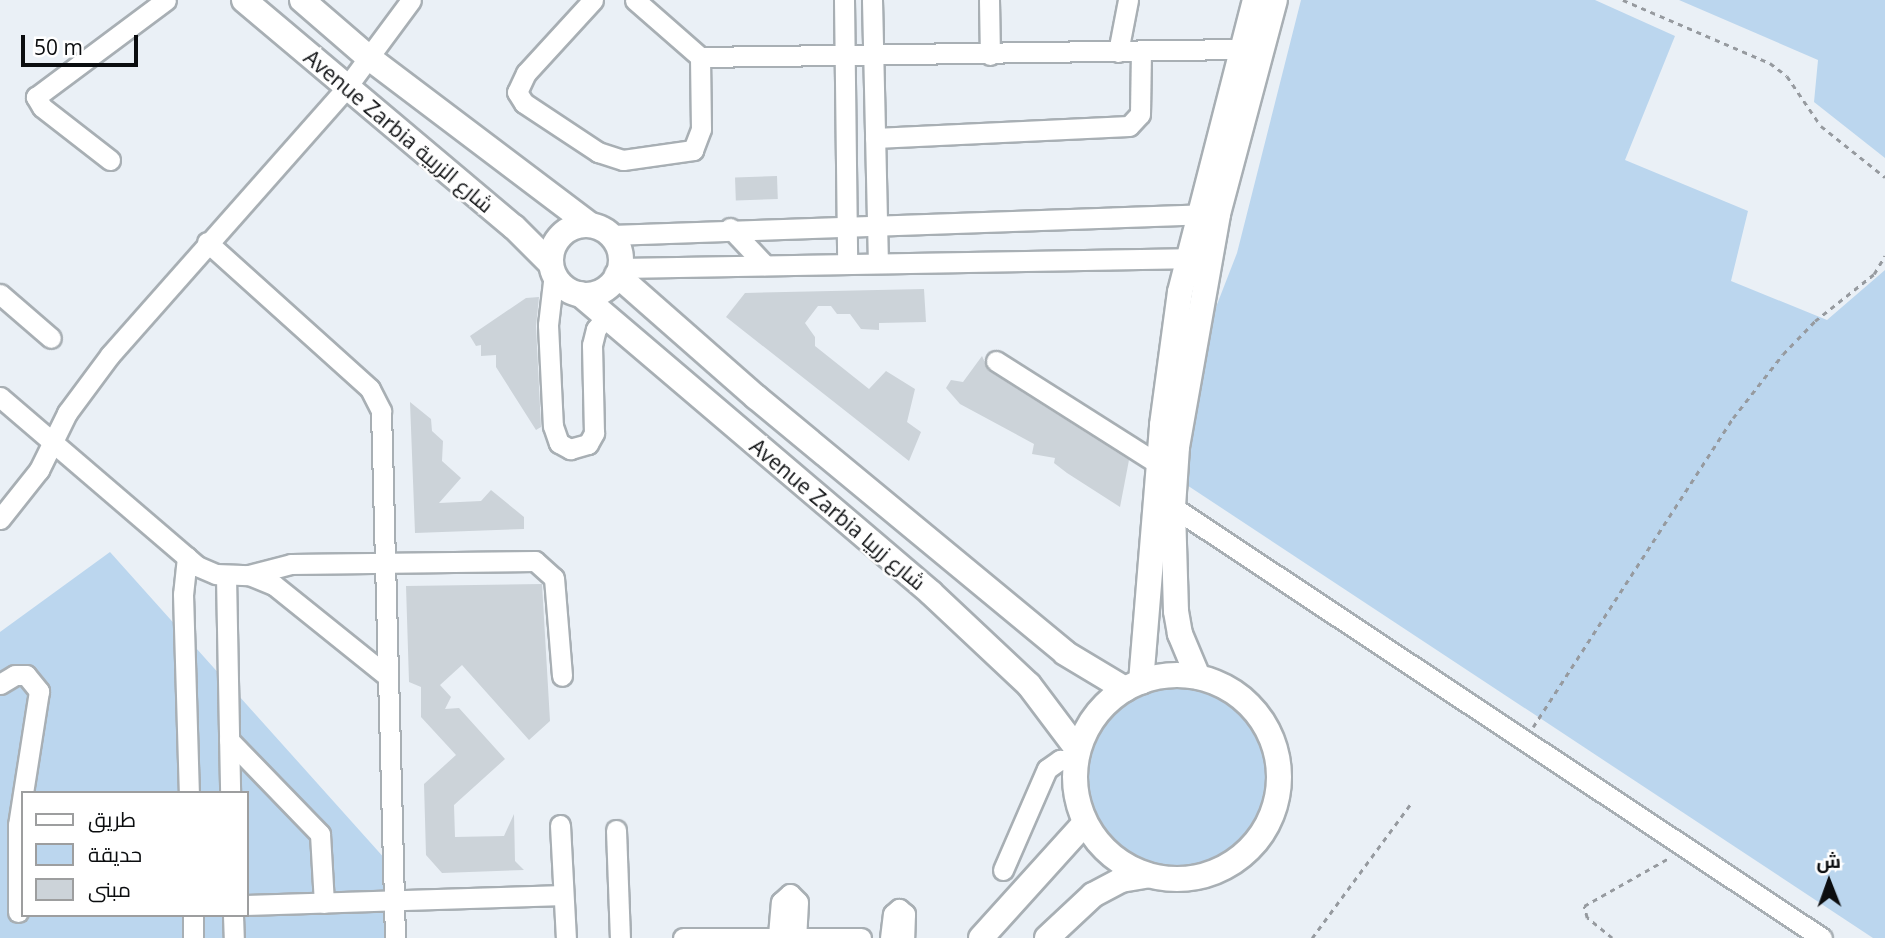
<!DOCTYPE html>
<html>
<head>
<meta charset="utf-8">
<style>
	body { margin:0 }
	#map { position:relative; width:1885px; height:938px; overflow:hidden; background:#eaf0f6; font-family:"Open Sans",Cairo,sans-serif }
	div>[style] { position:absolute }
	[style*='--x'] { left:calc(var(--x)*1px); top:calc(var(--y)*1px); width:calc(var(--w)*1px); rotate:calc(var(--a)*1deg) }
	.green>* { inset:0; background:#bbd6ee }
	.round { border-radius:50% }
	.building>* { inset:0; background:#ccd3d9; transform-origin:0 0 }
	.path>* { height:2.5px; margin-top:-1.25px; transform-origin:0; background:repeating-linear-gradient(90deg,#969a9f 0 5px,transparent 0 10px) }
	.roads { filter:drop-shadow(2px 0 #a8afb4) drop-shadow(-2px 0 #a8afb4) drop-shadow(0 2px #a8afb4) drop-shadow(0 -2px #a8afb4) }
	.minor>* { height:19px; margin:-9.5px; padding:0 9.5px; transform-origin:9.5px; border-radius:9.5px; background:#fff }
	.major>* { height:24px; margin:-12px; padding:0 12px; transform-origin:12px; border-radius:12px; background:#fff }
	.major>.ring { margin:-12px; padding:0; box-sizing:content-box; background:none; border:24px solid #fff; border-radius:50% }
	span { translate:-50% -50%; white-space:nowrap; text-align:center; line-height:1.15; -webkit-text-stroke:5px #fff; paint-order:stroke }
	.street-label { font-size:21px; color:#0b0d0f }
	.legend { position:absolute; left:21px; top:791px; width:228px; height:126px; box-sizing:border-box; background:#fff; border:2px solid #9d9e9f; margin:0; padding:9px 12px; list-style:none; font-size:21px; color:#0b0d0f }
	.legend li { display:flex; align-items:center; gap:14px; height:35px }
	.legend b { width:35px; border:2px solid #9d9e9f }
	.north { position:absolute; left:1794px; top:847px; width:70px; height:70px; -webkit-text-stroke:5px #fff; paint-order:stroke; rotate:359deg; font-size:19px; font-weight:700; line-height:28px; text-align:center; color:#0b0d0f }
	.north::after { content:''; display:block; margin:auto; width:24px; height:32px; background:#0b0d0f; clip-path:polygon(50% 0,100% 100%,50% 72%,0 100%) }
	.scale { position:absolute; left:21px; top:35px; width:117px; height:32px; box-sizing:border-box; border:4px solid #0b0d0f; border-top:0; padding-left:9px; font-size:21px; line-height:24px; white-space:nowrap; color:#0b0d0f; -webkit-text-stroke:5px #fff; paint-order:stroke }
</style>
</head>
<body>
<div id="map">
	<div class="green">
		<i style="clip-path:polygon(1301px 0,1595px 0,1675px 36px,1625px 160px,1748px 211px,1731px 281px,1827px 320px,1885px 270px,1885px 938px,1873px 938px,1155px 464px,1237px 253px)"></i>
		<i style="clip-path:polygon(1679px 0,1885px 0,1885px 158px,1814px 102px,1818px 60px)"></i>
		<i style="clip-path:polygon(evenodd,110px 552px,395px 870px,406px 938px,0 938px,0 632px,110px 552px,23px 793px,247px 793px,247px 915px,23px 915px,23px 793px)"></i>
		<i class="round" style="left:1086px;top:686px;width:182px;height:182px"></i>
	</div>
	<div class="building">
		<i style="left:777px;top:176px;width:23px;height:42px;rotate:88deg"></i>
		<i style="clip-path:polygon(924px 289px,926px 322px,879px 323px,879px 330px,861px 329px,850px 314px,837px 314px,831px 306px,818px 306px,805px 323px,815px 337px,815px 346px,869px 389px,886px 371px,915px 389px,907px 422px,921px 432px,909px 461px,726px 317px,745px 293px)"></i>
		<i style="clip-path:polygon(539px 297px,536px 326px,541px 427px,536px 430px,496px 367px,496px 355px,481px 356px,481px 345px,476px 346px,470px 336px,526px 298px)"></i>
		<i style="clip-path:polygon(982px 356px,989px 371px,1129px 460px,1120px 507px,1067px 473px,1054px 463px,1055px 458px,1032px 454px,1034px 444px,960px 404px,946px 388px,951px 380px,963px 382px)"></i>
		<i style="clip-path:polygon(410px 402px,431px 419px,432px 431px,443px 441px,442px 461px,461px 478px,439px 503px,481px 501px,491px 490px,524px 517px,524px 529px,415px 533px)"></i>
		<i style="clip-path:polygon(542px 584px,550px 721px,529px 740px,462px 665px,440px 685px,451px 697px,445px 709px,459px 708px,505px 759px,454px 805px,455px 837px,504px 836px,514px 814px,515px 861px,524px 870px,442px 873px,426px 855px,424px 784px,456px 755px,421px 717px,421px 687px,409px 682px,406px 586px)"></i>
	</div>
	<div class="path">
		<i style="--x:1623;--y:0;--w:160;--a:23.2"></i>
		<i style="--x:1770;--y:63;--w:21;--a:37"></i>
		<i style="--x:1787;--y:76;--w:60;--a:55.8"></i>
		<i style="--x:1821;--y:126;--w:82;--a:38.6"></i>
		<i style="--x:1533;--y:727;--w:368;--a:-57.1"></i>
		<i style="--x:1733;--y:418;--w:81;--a:-52"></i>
		<i style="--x:1783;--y:354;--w:46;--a:-45.9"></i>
		<i style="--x:1815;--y:321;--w:75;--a:-38.5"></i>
		<i style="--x:1874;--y:274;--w:21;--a:-59"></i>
		<i style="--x:1312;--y:938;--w:167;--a:-53.7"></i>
		<i style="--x:1612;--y:938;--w:32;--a:-141"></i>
		<i style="--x:1587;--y:918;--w:12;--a:-104"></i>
		<i style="--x:1584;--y:906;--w:98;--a:-29.5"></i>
	</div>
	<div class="roads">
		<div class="minor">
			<i style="--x:593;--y:0;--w:99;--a:132.5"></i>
			<i style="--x:526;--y:73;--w:21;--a:115"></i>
			<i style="--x:517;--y:92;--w:13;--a:58"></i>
			<i style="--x:524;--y:103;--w:89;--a:33.5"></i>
			<i style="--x:598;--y:152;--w:26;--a:18"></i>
			<i style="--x:623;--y:160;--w:71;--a:-8.1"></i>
			<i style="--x:693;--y:150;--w:22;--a:-69"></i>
			<i style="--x:701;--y:129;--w:72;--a:-90.8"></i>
			<i style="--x:635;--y:0;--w:86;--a:41.2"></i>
			<i style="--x:700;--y:57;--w:540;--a:-0.85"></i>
			<i style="--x:844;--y:0;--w:264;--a:89.3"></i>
			<i style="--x:872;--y:0;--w:263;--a:88.7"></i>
			<i style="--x:989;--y:0;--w:55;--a:89"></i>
			<i style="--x:1118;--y:52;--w:53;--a:-79.1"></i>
			<i style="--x:875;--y:138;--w:254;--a:-2.7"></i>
			<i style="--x:1129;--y:126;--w:16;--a:-47"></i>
			<i style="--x:1140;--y:114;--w:63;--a:-89.1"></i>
			<i style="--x:110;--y:160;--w:86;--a:-142.1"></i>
			<i style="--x:42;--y:107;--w:12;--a:-121"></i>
			<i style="--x:36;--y:97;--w:162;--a:-36.7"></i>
			<i style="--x:730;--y:228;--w:51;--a:46.6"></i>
			<i style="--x:611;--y:235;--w:600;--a:-2"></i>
			<i style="--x:207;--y:242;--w:219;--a:42"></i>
			<i style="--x:370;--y:389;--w:25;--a:63"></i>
			<i style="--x:381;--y:411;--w:527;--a:88.48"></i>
			<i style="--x:620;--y:268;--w:581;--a:-0.99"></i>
			<i style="--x:554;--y:273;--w:52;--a:96.6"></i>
			<i style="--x:548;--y:325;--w:101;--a:87.2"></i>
			<i style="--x:553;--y:426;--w:18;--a:71"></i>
			<i style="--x:559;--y:443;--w:13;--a:29"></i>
			<i style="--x:570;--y:449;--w:19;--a:-16"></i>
			<i style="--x:588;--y:444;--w:13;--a:-61"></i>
			<i style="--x:594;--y:433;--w:88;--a:-91.3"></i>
			<i style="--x:592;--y:345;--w:16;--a:-76"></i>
			<i style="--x:596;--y:329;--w:16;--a:-50"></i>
			<i style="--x:0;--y:294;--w:67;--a:40.8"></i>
			<i style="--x:996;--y:361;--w:192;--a:32.4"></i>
			<i style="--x:0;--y:397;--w:260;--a:40.6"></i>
			<i style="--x:197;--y:566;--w:21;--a:23"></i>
			<i style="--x:216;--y:574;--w:33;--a:2"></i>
			<i style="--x:249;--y:575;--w:27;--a:22"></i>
			<i style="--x:274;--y:585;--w:144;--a:38.8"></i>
			<i style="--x:1173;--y:507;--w:779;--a:33.59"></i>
			<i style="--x:0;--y:519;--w:63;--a:-51.5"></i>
			<i style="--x:39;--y:470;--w:64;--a:-63.8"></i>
			<i style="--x:67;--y:413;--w:72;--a:-53.4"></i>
			<i style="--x:110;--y:355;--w:356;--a:-48.5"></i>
			<i style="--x:346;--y:88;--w:109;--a:-53.5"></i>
			<i style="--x:187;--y:557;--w:37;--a:96"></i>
			<i style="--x:183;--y:594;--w:199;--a:88.3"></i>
			<i style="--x:249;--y:575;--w:43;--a:-14.7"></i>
			<i style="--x:291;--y:564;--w:244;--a:-0.7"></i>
			<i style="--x:535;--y:561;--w:25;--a:42"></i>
			<i style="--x:554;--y:578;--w:98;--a:85.3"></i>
			<i style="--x:226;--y:576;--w:217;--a:88.9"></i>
			<i style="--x:0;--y:684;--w:17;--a:-31"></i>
			<i style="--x:15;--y:675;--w:11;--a:0"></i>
			<i style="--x:26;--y:675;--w:21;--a:51"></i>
			<i style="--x:39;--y:691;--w:136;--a:98.9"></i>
			<i style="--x:18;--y:825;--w:87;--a:90"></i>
			<i style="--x:229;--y:740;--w:131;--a:45.9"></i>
			<i style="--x:320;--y:834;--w:69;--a:86.7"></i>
			<i style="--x:560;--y:825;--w:113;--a:87"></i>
			<i style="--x:616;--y:830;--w:108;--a:87.9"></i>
			<i style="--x:1003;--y:870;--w:110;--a:-66.5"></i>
			<i style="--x:1047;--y:769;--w:16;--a:-35"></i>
			<i style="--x:1060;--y:760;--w:16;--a:0"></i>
			<i style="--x:247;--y:905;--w:316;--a:-1.8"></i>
			<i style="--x:193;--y:915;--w:23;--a:90"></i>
			<i style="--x:233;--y:915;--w:23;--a:88"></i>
			<i style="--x:778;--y:935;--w:33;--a:-85"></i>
			<i style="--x:781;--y:902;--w:12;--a:-42"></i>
			<i style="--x:790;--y:894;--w:11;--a:45"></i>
			<i style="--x:798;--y:902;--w:34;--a:93"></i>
			<i style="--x:683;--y:938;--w:178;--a:0"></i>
			<i style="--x:890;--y:938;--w:24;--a:-83"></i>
			<i style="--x:893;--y:914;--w:8;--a:-40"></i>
			<i style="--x:899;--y:909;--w:8;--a:40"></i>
			<i style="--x:905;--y:914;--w:24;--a:92"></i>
		</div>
		<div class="major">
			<i style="--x:244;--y:0;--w:353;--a:40.1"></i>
			<i style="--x:514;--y:227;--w:52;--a:45"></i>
			<i style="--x:302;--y:0;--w:87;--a:40.8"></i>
			<i style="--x:368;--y:57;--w:278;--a:37.1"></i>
			<i class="ring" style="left:551px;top:225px;width:46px;height:46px"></i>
			<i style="--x:617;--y:275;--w:185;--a:41.3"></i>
			<i style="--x:756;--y:397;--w:401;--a:39.6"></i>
			<i style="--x:1065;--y:653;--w:70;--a:31"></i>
			<i style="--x:580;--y:294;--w:461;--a:40.4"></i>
			<i style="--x:931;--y:593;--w:134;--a:43.2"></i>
			<i style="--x:1029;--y:685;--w:81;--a:53"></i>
			<i class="ring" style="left:1075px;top:675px;width:180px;height:180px"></i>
			<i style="--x:1198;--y:677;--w:47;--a:-112.7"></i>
			<i style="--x:1180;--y:634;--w:23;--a:-100"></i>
			<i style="--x:1176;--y:611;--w:104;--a:-91.7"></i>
			<i style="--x:1173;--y:507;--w:60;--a:-86.2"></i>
			<i style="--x:1177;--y:447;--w:237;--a:-80"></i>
			<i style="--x:1218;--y:214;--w:221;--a:-75.1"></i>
			<i style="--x:1141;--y:682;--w:258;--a:-85.3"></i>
			<i style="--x:1162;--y:425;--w:134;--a:-82.3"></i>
			<i style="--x:1180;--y:292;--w:301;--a:-75.6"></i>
			<i style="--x:981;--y:938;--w:155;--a:-47.9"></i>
			<i style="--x:1047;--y:938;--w:63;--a:-43.1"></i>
			<i style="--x:1093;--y:895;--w:32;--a:-28"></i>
			<i style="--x:1121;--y:880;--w:27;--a:-10"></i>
		</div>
	</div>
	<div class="street-label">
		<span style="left:399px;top:131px;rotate:40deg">Avenue Zarbia شارع الزربية</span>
		<span style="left:838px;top:514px;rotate:40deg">Avenue Zarbia شارع زربيا</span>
	</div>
	<ul class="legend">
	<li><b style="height:9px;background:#fff"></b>طريق</li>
	<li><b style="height:19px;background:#bbd6ee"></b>حديقة</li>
	<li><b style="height:19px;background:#ccd3d9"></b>مبنى</li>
	</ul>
	<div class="north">ش</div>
	<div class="scale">50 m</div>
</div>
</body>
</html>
